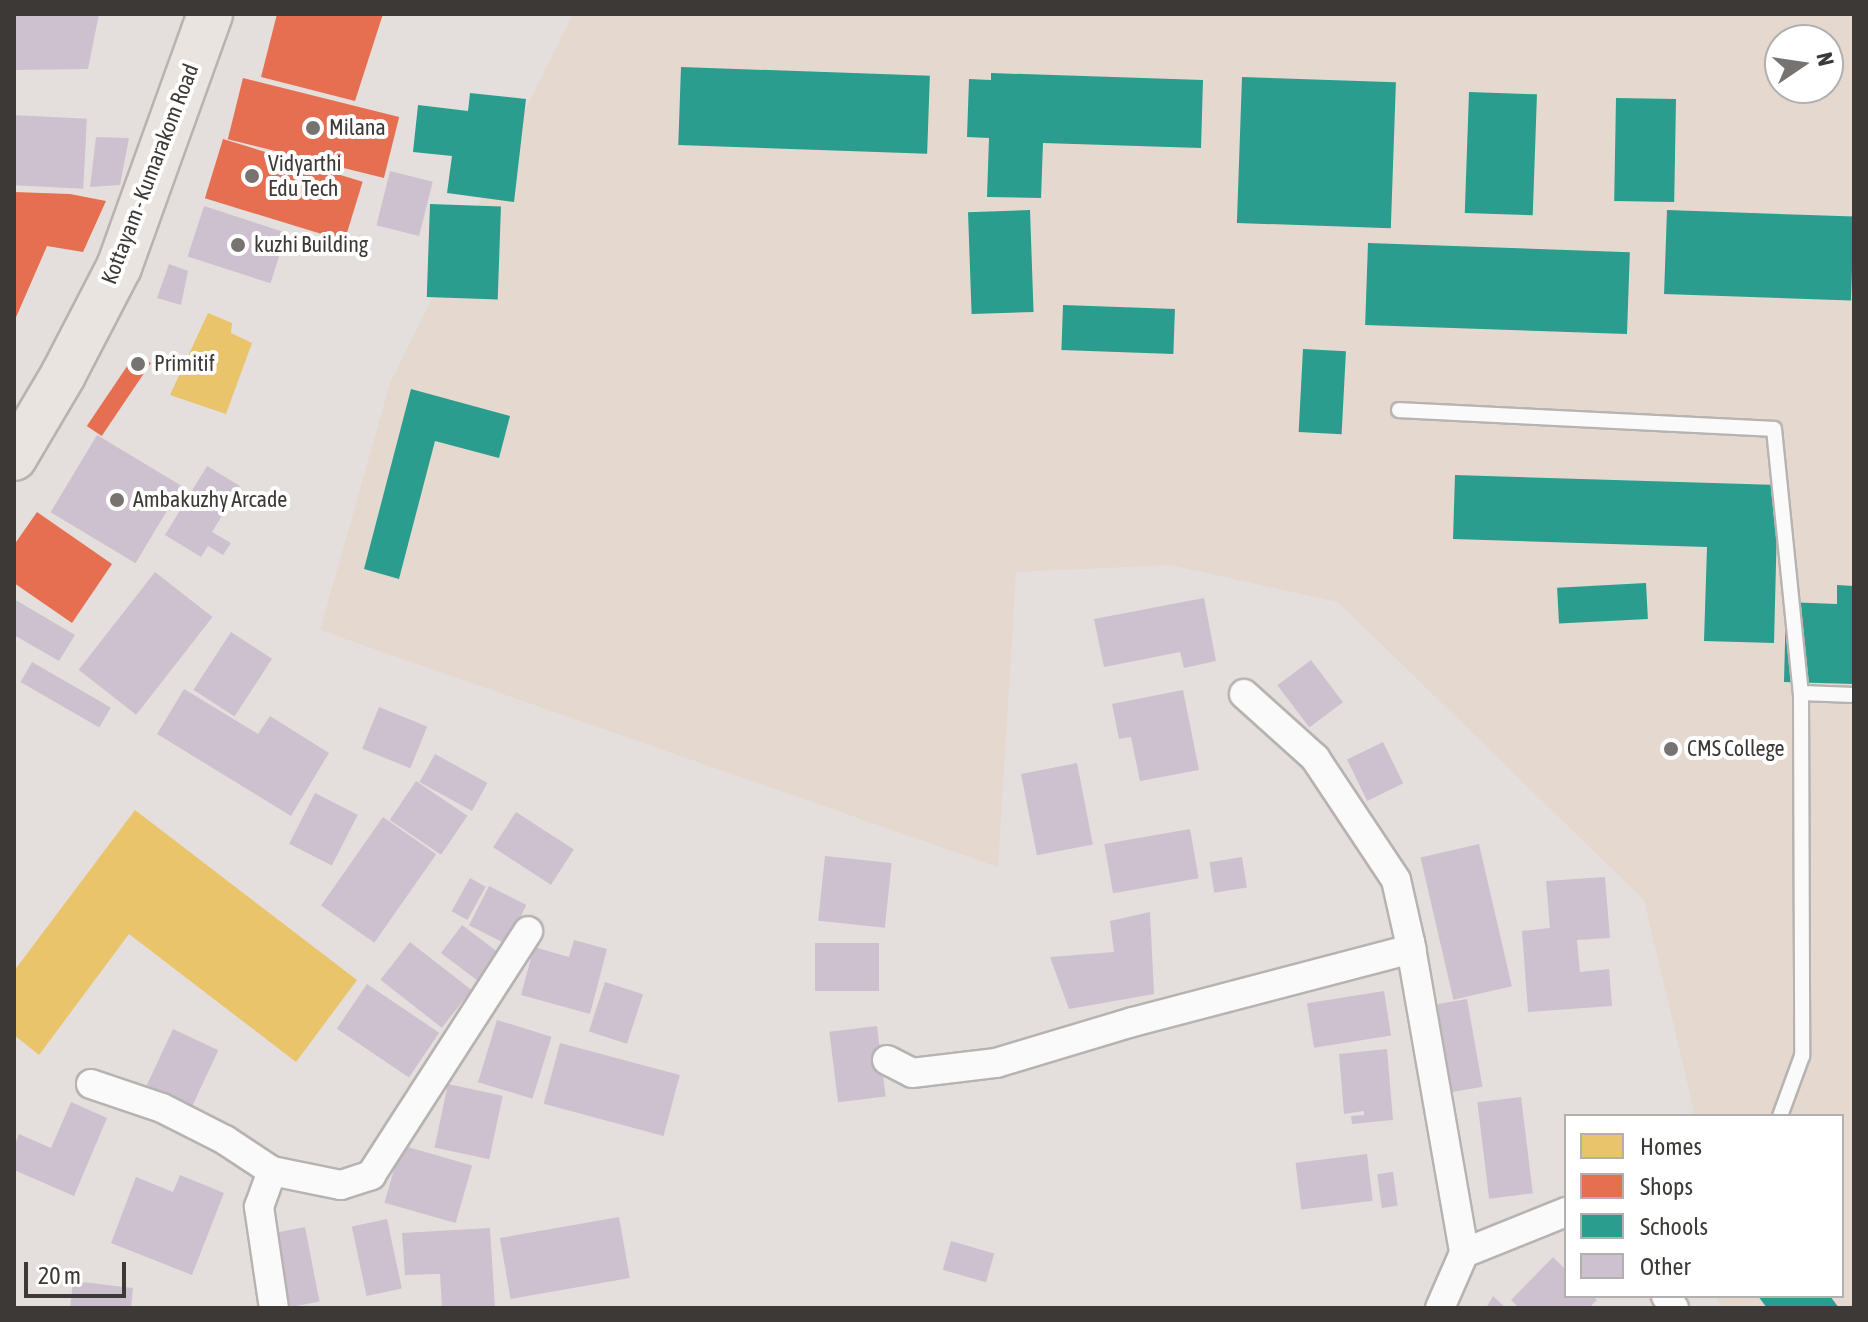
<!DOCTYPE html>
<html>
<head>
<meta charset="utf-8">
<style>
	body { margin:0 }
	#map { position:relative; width:1868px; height:1322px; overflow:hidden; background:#e4dfdc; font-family:"Asap Condensed",sans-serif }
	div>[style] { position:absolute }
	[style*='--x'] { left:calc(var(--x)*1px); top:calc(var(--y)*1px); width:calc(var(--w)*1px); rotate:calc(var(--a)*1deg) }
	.education>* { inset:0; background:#e5d8ce }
	.homes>* { inset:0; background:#e9c46a }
	.shops>* { inset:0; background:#e76f51; transform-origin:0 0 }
	.schools>* { inset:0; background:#2a9d8f; transform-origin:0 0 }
	.building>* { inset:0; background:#cdc1cf; transform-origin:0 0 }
	.roads { filter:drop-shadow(2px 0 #b7b3b1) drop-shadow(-2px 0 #b7b3b1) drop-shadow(0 2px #b7b3b1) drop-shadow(0 -2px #b7b3b1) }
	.service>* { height:14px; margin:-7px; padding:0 7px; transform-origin:7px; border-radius:7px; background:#fbfafa }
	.minor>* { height:28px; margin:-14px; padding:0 14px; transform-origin:14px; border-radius:14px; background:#fbfafa }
	.primary>* { height:44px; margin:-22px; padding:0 22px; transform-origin:22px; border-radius:22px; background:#eae4e0 }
	.dots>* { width:22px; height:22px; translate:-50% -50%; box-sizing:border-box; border:4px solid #fff; border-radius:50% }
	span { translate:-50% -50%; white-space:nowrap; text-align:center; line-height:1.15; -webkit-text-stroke:8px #fff; paint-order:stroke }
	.poi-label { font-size:22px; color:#3d3937 }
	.left { translate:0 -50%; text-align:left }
	.street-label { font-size:22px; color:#3d3937 }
	.frame { position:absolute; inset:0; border:16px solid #3d3937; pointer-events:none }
	.legend { position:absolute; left:1564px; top:1114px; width:280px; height:184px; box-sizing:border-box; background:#fff; border:2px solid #b1b0af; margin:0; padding:10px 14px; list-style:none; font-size:24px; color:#3d3937 }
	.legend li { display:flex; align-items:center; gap:16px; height:40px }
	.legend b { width:40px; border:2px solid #b1b0af }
	.north { position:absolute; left:1764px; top:24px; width:80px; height:80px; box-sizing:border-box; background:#fff; border:2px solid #b1b0af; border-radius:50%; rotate:77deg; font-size:22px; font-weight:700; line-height:32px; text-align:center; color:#3d3937 }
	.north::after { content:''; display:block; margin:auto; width:28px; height:36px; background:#777371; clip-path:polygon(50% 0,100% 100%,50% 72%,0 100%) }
	.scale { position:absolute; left:24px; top:1262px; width:102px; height:36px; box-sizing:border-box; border:4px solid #3d3937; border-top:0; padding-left:10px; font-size:24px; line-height:28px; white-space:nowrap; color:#3d3937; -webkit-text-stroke:6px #fff; paint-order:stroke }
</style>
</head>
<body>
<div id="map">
	<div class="education">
		<i style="clip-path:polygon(evenodd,573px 14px,1854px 14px,1854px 1308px,1723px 1308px,1715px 1296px,1842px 1296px,1842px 1116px,1695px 1116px,1644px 900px,1338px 602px,1170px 565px,1016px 572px,998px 867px,320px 630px,390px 383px,573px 14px,1780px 40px,1828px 40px,1828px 88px,1780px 88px,1780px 40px)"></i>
	</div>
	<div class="homes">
		<i style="clip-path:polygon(208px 313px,232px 323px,231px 333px,252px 343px,226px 414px,170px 395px)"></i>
		<i style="clip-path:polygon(135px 810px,357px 980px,296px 1062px,129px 934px,39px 1055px,14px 1035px,14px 971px)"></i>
	</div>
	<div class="shops">
		<i style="clip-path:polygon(277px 14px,383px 14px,355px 101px,261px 77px)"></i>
		<i style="left:243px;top:78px;width:161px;height:63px;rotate:14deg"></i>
		<i style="left:223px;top:139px;width:146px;height:62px;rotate:17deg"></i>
		<i style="clip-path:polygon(14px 192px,70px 194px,106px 201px,83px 252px,47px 246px,14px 322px)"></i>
		<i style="left:136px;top:353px;width:18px;height:88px;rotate:34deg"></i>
		<i style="clip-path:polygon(37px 512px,112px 564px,72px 623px,14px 583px,14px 545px)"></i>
	</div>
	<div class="schools">
		<i style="left:681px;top:67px;width:249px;height:78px;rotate:2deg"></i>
		<i style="clip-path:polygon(991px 73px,1203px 80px,1201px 148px,1043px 143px,1041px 198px,987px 197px,989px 138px,967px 137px,969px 79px,991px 80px)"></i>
		<i style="left:1242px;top:77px;width:154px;height:146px;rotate:2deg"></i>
		<i style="left:1469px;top:92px;width:68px;height:121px;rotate:2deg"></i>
		<i style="clip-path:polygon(470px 93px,526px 99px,514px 202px,447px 193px,452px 156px,413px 152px,418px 105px,468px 111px)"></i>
		<i style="left:1616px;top:98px;width:60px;height:103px;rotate:1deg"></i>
		<i style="left:430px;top:204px;width:71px;height:93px;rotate:2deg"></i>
		<i style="left:1030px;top:210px;width:102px;height:62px;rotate:88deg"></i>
		<i style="left:1667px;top:210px;width:187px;height:84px;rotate:2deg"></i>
		<i style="left:1368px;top:243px;width:262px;height:82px;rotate:2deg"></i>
		<i style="left:1063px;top:305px;width:112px;height:45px;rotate:2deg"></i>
		<i style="left:1303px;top:349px;width:43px;height:83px;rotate:3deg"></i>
		<i style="clip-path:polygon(411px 389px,510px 416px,499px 458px,435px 441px,399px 579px,364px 569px)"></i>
		<i style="clip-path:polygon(1455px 475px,1778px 485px,1774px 643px,1704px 641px,1707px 547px,1453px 539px)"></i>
		<i style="left:1646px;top:583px;width:36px;height:89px;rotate:87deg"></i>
		<i style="clip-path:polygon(1837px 585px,1854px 586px,1854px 684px,1784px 682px,1786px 602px,1837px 604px)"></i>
		<i style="clip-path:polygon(1758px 1296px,1830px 1296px,1839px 1308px,1767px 1308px)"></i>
	</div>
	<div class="building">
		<i style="clip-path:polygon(14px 14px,99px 14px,88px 69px,14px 70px)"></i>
		<i style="left:14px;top:115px;width:73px;height:70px;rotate:3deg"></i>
		<i style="clip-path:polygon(96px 137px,129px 138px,120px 185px,90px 187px)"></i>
		<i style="left:390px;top:171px;width:44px;height:56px;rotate:14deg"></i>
		<i style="left:204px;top:206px;width:87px;height:53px;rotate:18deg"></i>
		<i style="clip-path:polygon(169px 264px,188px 271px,181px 305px,157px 298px)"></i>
		<i style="left:97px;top:435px;width:99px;height:90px;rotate:31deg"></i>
		<i style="clip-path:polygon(207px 466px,240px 486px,212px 532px,231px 543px,223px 555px,208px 546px,201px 557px,165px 535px)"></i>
		<i style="left:155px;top:572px;width:73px;height:124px;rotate:38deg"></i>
		<i style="clip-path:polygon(1204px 598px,1216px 661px,1184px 668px,1180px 652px,1104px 667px,1094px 619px)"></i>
		<i style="clip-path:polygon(14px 599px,75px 635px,59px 661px,14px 635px)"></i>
		<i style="left:231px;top:632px;width:49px;height:69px;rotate:33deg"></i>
		<i style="left:1311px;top:660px;width:53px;height:42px;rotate:53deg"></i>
		<i style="left:32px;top:662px;width:91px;height:23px;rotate:30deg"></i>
		<i style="clip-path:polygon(184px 689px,258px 734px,270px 716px,329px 753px,291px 816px,157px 734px)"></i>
		<i style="clip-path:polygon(1183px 690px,1199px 770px,1140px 781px,1131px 737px,1119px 739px,1112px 704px)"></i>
		<i style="left:379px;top:707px;width:52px;height:45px;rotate:22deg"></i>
		<i style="left:1383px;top:742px;width:46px;height:40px;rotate:64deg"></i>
		<i style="left:435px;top:754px;width:60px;height:32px;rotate:29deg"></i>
		<i style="left:1077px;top:763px;width:83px;height:57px;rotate:79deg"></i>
		<i style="left:416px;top:781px;width:62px;height:47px;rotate:34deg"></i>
		<i style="left:315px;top:793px;width:48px;height:57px;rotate:27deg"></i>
		<i style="left:516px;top:812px;width:69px;height:42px;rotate:33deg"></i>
		<i style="left:383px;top:817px;width:65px;height:108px;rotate:35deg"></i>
		<i style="left:1190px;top:829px;width:50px;height:87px;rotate:80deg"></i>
		<i style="left:1479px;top:844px;width:146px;height:60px;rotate:77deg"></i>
		<i style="left:825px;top:856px;width:67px;height:65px;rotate:6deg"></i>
		<i style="left:1242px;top:857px;width:31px;height:33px;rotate:81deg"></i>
		<i style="clip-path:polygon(1605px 877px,1610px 938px,1577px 940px,1580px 972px,1609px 969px,1612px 1006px,1528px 1012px,1522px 931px,1550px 928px,1546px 881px)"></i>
		<i style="left:470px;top:878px;width:18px;height:38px;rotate:29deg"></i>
		<i style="left:489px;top:886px;width:42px;height:44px;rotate:27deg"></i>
		<i style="clip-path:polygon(1150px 912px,1154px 994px,1069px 1009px,1050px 957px,1114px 952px,1110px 921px)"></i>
		<i style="left:462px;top:925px;width:54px;height:35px;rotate:37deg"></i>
		<i style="clip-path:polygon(574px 940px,607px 949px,590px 1014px,521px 995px,534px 947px,569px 957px)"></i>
		<i style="left:410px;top:942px;width:78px;height:48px;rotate:38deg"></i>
		<i style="left:815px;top:943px;width:64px;height:48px"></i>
		<i style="left:605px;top:982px;width:40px;height:52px;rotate:18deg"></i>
		<i style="left:367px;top:984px;width:87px;height:54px;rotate:34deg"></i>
		<i style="left:1384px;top:991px;width:45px;height:78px;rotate:81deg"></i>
		<i style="left:1467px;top:999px;width:89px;height:35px;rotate:80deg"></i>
		<i style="left:497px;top:1020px;width:57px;height:65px;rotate:17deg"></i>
		<i style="left:877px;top:1026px;width:71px;height:48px;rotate:83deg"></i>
		<i style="left:173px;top:1029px;width:50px;height:70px;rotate:25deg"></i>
		<i style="left:560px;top:1043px;width:124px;height:63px;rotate:15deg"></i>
		<i style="clip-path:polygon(1387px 1049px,1393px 1120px,1352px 1124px,1351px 1116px,1364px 1115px,1364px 1111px,1344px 1114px,1339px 1054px)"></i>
		<i style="left:448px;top:1084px;width:56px;height:65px;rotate:12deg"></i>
		<i style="left:1521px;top:1097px;width:97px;height:44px;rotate:83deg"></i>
		<i style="clip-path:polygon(71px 1102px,107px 1118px,74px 1196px,14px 1170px,14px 1147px,19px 1134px,51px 1148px)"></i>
		<i style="left:401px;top:1145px;width:74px;height:60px;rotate:16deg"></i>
		<i style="left:1367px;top:1154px;width:47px;height:72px;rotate:83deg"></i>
		<i style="left:1393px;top:1172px;width:34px;height:16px;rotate:82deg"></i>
		<i style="clip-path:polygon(180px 1175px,224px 1193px,192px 1275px,111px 1243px,136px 1177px,173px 1192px)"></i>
		<i style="left:619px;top:1217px;width:62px;height:121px;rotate:80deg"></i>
		<i style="left:387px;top:1219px;width:71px;height:36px;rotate:78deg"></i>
		<i style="left:305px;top:1227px;width:76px;height:34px;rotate:79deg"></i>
		<i style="clip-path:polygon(490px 1228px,495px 1308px,442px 1308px,440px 1274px,405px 1275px,402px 1233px)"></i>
		<i style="left:951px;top:1241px;width:45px;height:30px;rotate:16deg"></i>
		<i style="clip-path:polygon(1553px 1257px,1566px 1270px,1566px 1296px,1592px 1296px,1597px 1300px,1589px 1308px,1519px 1308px,1511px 1300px)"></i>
		<i style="clip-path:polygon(73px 1281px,133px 1288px,131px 1308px,70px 1308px)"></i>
		<i style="clip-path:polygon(1493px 1296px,1506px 1308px,1486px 1308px)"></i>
	</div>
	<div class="roads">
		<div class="service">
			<i style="--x:1399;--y:410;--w:375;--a:2.9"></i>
			<i style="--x:1774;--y:429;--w:265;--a:84.2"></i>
			<i style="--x:1801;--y:693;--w:363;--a:89.8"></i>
			<i style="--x:1802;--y:1056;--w:64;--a:110.1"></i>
			<i style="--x:1801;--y:693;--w:53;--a:2.2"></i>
		</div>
		<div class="minor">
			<i style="--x:1244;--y:694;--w:96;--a:42"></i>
			<i style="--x:1315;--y:758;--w:146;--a:56.4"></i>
			<i style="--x:1396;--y:880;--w:64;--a:77.3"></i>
			<i style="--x:1410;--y:942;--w:316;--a:80.1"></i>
			<i style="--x:887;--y:1060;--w:28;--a:27"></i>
			<i style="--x:912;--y:1073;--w:85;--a:-6.8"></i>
			<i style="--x:996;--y:1063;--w:143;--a:-16.7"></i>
			<i style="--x:1133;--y:1022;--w:288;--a:-14.7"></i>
			<i style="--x:91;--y:1084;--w:75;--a:18.7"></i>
			<i style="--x:162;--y:1108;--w:71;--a:26.9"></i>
			<i style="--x:225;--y:1140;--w:56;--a:33.4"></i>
			<i style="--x:272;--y:1171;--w:70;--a:11.5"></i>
			<i style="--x:341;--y:1185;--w:32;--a:-18"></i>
			<i style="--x:371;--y:1175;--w:290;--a:-57.2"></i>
			<i style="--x:272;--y:1171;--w:38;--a:110"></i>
			<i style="--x:259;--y:1207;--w:102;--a:81.6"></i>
			<i style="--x:1666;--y:1296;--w:14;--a:56"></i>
			<i style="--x:1440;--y:1308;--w:60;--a:-66.4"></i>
			<i style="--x:1464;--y:1253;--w:110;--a:-21.9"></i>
		</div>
		<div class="primary">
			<i style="--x:14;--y:458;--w:96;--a:-59.4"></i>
			<i style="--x:63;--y:375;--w:122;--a:-62.6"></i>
			<i style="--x:119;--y:267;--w:269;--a:-70.2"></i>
		</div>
	</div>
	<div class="dots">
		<i style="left:313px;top:128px;background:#777371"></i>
		<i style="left:252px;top:176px;background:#777371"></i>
		<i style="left:238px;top:245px;background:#777371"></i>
		<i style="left:138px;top:364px;background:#777371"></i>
		<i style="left:117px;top:500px;background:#777371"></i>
		<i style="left:1671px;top:749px;background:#777371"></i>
	</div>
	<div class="poi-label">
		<span class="left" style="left:329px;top:128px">Milana</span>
		<span class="left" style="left:268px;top:176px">Vidyarthi<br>Edu Tech</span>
		<span class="left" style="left:254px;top:245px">kuzhi Building</span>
		<span class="left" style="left:154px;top:364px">Primitif</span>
		<span class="left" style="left:133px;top:500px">Ambakuzhy Arcade</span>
		<span class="left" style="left:1687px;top:749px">CMS College</span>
	</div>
	<div class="street-label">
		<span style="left:150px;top:174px;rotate:-69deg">Kottayam - Kumarakom Road</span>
	</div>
	<div class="frame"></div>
	<ul class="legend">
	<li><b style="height:22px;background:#e9c46a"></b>Homes</li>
	<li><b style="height:22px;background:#e76f51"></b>Shops</li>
	<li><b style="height:22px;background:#2a9d8f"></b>Schools</li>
	<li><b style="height:22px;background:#cdc1cf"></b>Other</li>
	</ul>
	<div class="north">N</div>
	<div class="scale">20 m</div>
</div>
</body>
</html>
